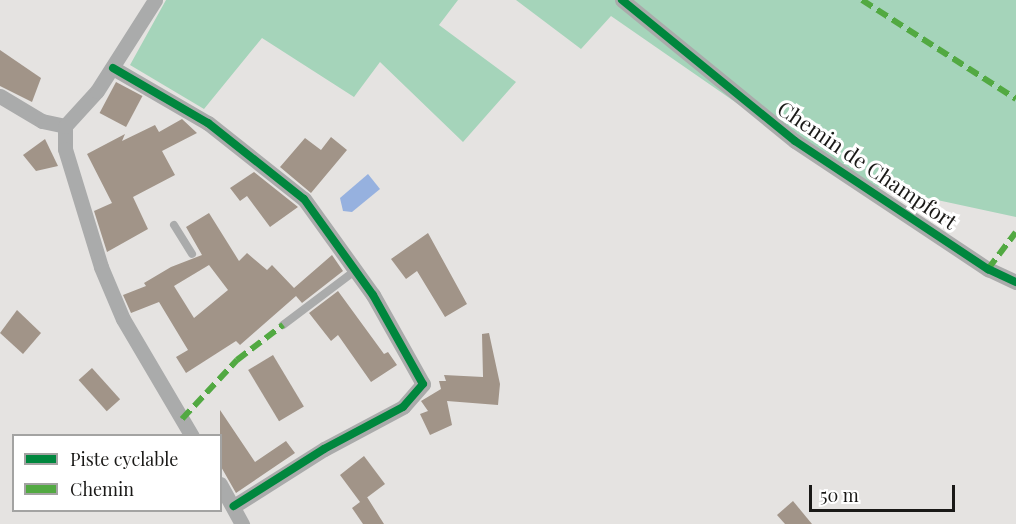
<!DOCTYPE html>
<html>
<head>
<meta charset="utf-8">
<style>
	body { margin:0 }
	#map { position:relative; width:1016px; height:524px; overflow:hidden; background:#e5e3e1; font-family:"Playfair Display",serif }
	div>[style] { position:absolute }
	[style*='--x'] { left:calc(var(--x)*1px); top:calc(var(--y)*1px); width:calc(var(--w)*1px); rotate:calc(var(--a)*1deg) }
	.forest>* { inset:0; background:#a5d4ba }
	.water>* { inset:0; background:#96b1df }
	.building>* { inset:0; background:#a19488; transform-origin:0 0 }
	.service>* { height:8px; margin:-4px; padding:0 4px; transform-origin:4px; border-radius:4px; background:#aaabab }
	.minor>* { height:15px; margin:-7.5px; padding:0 7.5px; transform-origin:7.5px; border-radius:7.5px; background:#aaabab }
	.quiet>* { height:6px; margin-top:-3px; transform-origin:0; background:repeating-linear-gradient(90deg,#52a942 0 12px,transparent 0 18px) }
	.cycleway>* { height:8px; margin:-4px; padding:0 4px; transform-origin:4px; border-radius:4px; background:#00873e }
	span { translate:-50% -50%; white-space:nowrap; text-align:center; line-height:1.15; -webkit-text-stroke:6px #fff; paint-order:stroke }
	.street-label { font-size:21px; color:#1a1917 }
	.legend { position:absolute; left:12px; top:434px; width:210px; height:78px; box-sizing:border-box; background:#fff; border:2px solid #a3a3a2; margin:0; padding:8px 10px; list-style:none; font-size:18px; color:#1a1917 }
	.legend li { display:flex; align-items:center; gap:12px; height:30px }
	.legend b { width:30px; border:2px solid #a3a3a2 }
	.scale { position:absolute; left:809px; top:485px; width:146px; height:27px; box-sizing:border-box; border:3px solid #1a1917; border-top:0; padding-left:8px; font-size:18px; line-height:21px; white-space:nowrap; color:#1a1917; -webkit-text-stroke:4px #fff; paint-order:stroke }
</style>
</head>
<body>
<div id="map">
	<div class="forest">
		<i style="clip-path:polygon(166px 0,458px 0,439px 25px,516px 82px,463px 142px,380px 62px,354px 97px,262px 38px,204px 109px,130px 65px)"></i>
		<i style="clip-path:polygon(516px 0,1016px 0,1016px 217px,849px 181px,611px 16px,581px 49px)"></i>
	</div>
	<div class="water">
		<i style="clip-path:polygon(368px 174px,380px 189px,352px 212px,343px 211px,340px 198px)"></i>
	</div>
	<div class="building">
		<i style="clip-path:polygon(0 50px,41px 78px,32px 102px,0 86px)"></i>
		<i style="left:116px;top:82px;width:30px;height:35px;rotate:28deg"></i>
		<i style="clip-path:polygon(182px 119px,197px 133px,162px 151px,175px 175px,133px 197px,148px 229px,107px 252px,94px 211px,112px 203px,87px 154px,125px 134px,122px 141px,155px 125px,159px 132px)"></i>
		<i style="clip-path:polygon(331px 137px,347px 150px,311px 193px,280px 167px,305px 138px,321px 150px)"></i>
		<i style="clip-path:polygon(45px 139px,58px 166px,36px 171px,23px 155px)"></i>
		<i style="clip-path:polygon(254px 172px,298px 207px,270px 227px,247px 196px,240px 201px,230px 188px)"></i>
		<i style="clip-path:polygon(evenodd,209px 213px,239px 261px,247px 253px,267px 270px,272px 265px,294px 288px,332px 255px,343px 271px,302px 303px,296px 296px,240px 345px,236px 341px,186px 373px,176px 357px,188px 350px,159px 302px,131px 313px,123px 295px,146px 286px,144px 283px,171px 267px,202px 255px,186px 227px,209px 213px,209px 265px,228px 290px,194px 318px,174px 286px,209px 265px)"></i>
		<i style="clip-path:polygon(428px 233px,467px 304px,445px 317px,417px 271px,406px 279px,391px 259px)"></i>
		<i style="clip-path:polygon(338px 291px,384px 354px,388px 352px,397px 365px,371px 382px,338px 335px,331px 341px,309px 313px)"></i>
		<i style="clip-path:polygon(17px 310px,41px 333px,23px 354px,0 333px)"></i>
		<i style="clip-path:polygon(489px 333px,500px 384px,498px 405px,447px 401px,452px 425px,430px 435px,420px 414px,428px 411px,421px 401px,441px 389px,439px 381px,446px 381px,444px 375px,483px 377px,482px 334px)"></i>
		<i style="left:273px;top:355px;width:60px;height:29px;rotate:59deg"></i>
		<i style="left:92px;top:368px;width:42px;height:18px;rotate:48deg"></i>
		<i style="clip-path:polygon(220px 410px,255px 462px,286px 441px,295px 453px,236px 493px,220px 465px)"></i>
		<i style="clip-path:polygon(364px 456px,385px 484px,365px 499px,367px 497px,384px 524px,363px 524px,352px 508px,360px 502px,340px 475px)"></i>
		<i style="clip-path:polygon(793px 501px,812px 524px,785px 524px,777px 515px)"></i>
	</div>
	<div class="service">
		<i style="--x:174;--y:225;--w:34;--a:58"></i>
		<i style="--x:283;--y:325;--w:91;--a:-37"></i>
	</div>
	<div class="minor">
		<i style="--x:622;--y:0;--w:223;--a:39.2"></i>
		<i style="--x:795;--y:141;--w:232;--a:33.6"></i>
		<i style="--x:988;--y:269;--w:31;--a:25"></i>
		<i style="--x:113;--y:68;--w:110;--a:30.1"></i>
		<i style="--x:208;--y:123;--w:122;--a:38.4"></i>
		<i style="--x:304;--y:199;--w:118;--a:54.3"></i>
		<i style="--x:373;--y:295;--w:102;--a:60.7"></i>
		<i style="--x:423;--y:384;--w:30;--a:131"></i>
		<i style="--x:403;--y:407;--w:89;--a:152"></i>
		<i style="--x:324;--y:449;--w:107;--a:147.7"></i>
		<i style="--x:0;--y:96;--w:49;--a:30.8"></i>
		<i style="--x:42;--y:121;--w:24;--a:12"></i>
		<i style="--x:65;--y:126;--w:23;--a:90"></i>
		<i style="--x:65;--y:149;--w:123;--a:73"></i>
		<i style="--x:101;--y:267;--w:56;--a:67.1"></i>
		<i style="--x:123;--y:319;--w:136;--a:59.5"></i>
		<i style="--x:65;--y:126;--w:47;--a:-47.6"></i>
		<i style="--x:97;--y:91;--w:108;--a:-57.5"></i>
		<i style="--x:220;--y:484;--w:46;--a:61.2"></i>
	</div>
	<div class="quiet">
		<i style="--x:862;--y:0;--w:183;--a:32.7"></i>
		<i style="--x:988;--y:269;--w:46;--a:-52.9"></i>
		<i style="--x:182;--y:419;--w:81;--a:-47"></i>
		<i style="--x:237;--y:360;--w:58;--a:-37.3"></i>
	</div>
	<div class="cycleway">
		<i style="--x:622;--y:0;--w:223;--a:39.2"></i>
		<i style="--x:795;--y:141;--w:232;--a:33.6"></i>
		<i style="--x:988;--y:269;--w:31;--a:25"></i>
		<i style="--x:113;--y:68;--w:110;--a:30.1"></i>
		<i style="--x:208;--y:123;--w:122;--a:38.4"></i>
		<i style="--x:304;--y:199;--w:118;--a:54.3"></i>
		<i style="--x:373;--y:295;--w:102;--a:60.7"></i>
		<i style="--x:423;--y:384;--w:30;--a:131"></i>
		<i style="--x:403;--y:407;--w:89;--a:152"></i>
		<i style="--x:324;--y:449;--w:107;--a:147.7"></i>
	</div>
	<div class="street-label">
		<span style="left:868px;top:164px;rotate:34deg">Chemin de Champfort</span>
	</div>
	<ul class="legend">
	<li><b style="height:8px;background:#00873e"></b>Piste cyclable</li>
	<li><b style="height:8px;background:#52a942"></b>Chemin</li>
	</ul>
	<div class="scale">50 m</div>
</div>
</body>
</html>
